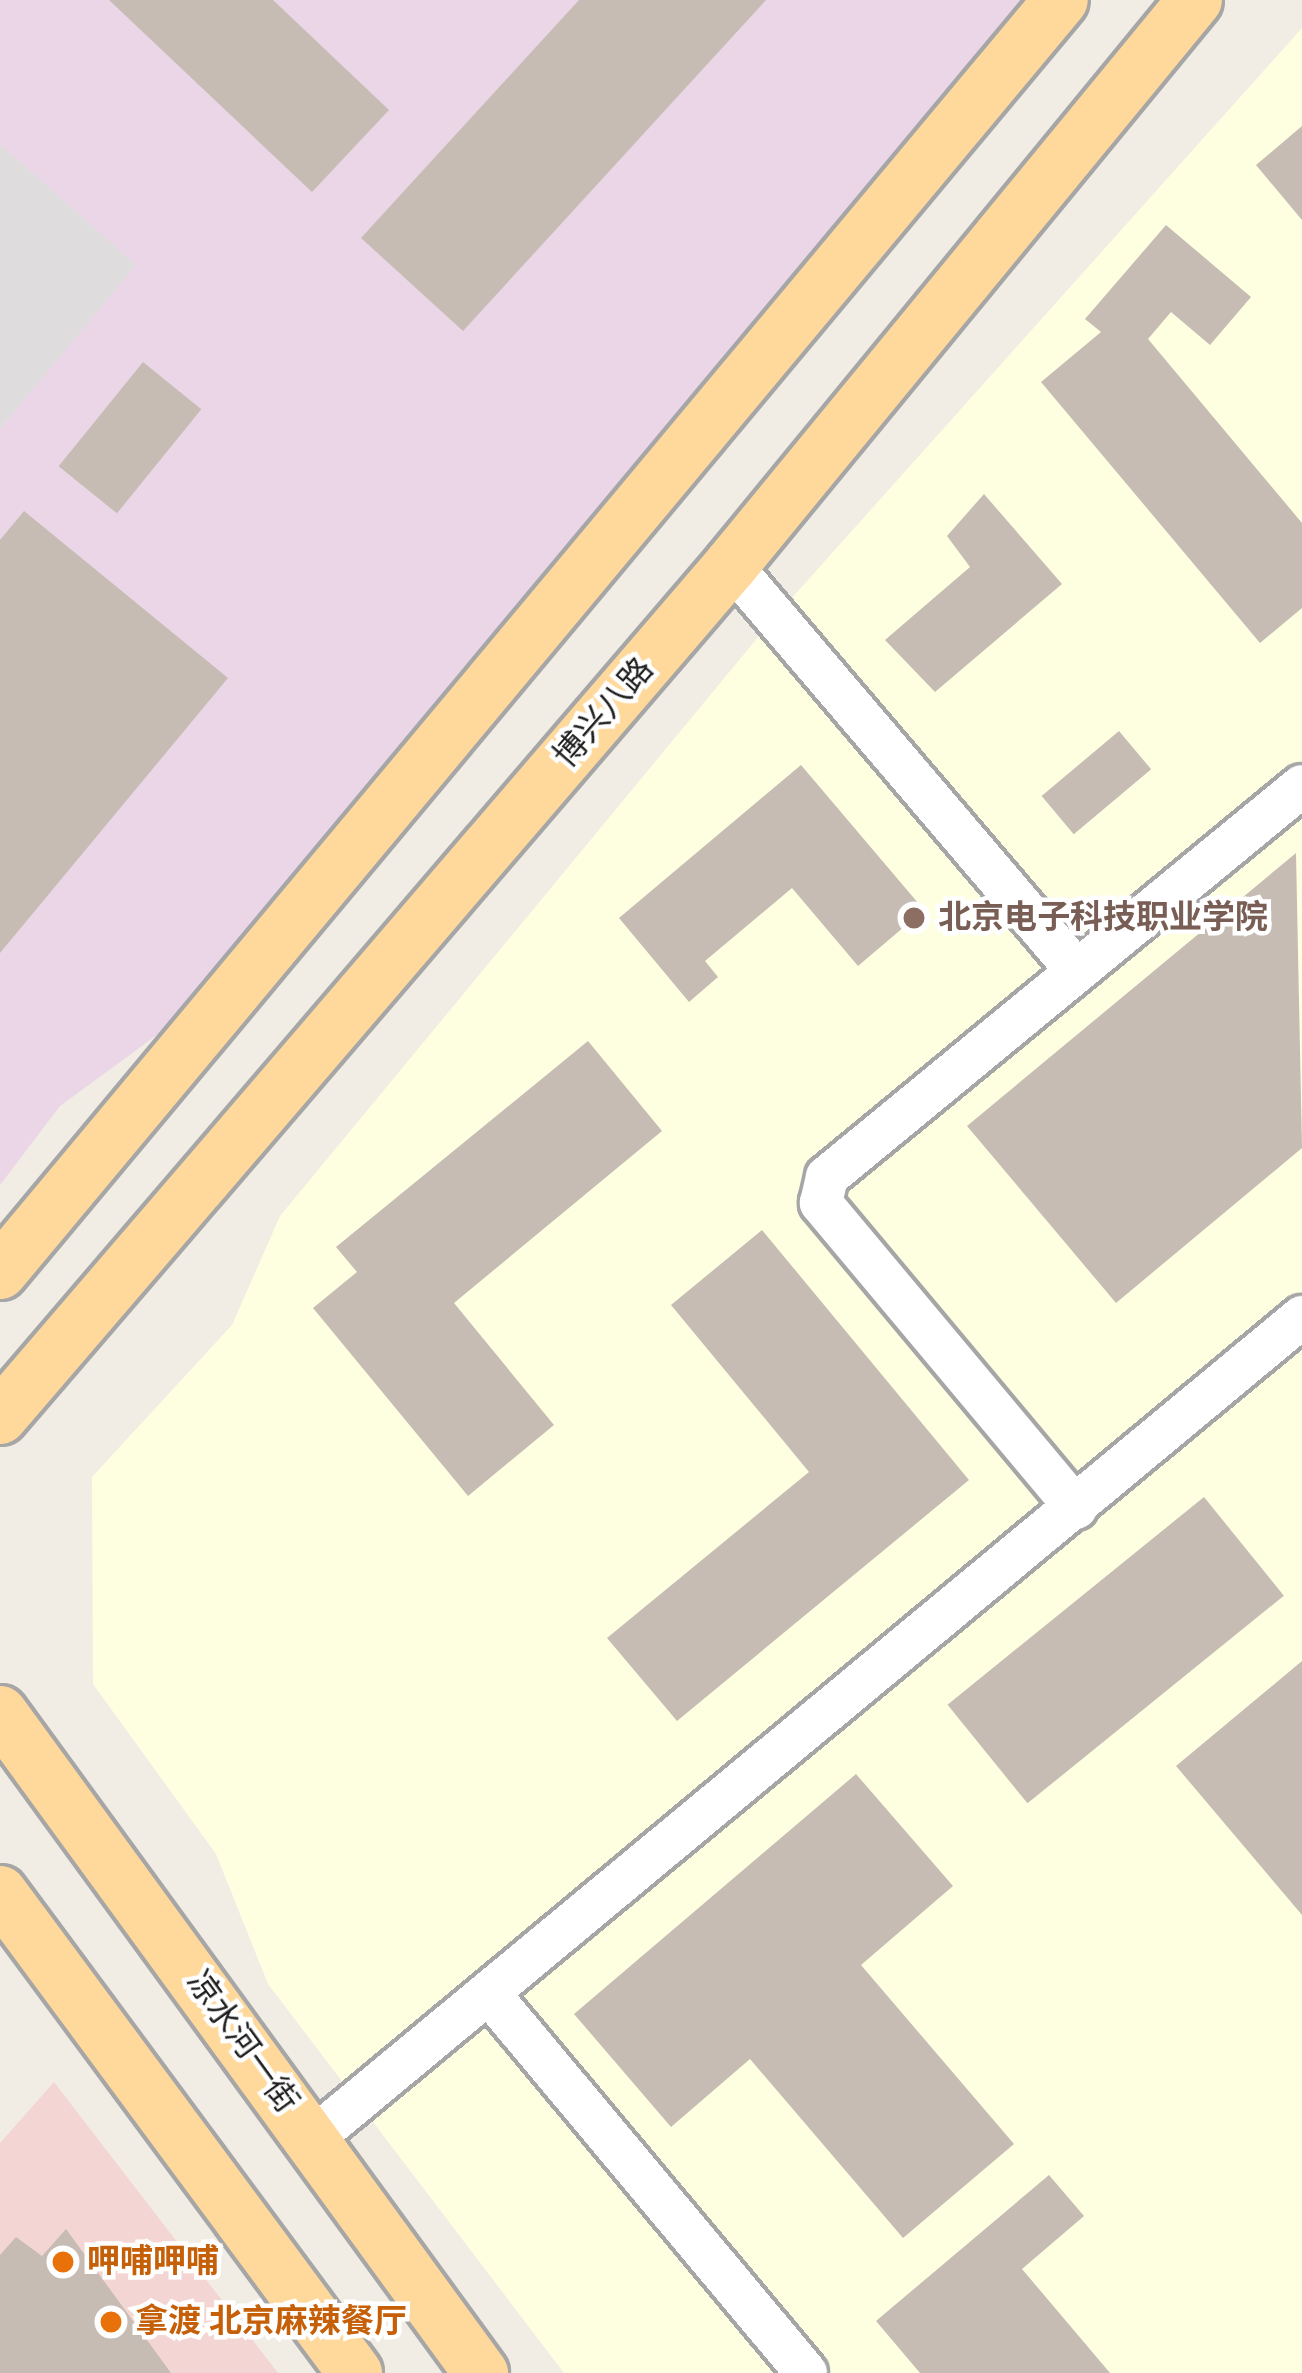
<!DOCTYPE html>
<html>
<head>
<meta charset="utf-8">
<style>
	body { margin:0 }
	#map { position:relative; width:1302px; height:2373px; overflow:hidden; background:#f1ede5; font-family:"Fira Sans","Noto Sans SC",sans-serif }
	div>[style] { position:absolute }
	[style*='--x'] { left:calc(var(--x)*1px); top:calc(var(--y)*1px); width:calc(var(--w)*1px); rotate:calc(var(--a)*1deg) }
	.residential>* { inset:0; background:#dedcdc }
	.commercial>* { inset:0; background:#f3d6d3 }
	.industrial>* { inset:0; background:#ead6e6 }
	.education>* { inset:0; background:#fdffe0 }
	.building>* { inset:0; background:#c6bcb4; transform-origin:0 0 }
	.roads { filter:drop-shadow(3px 0 #a6a6a6) drop-shadow(-3px 0 #a6a6a6) drop-shadow(0 3px #a6a6a6) drop-shadow(0 -3px #a6a6a6) }
	.minor>* { height:42px; margin:-21px; padding:0 21px; transform-origin:21px; border-radius:21px; background:#fff }
	.major>* { height:54px; margin:-27px; padding:0 27px; transform-origin:27px; border-radius:27px; background:#ffd99c }
	.dots>* { width:33px; height:33px; translate:-50% -50%; box-sizing:border-box; border:6px solid #fff; border-radius:50% }
	span { translate:-50% -50%; white-space:nowrap; text-align:center; line-height:1.15; -webkit-text-stroke:9px #fff; paint-order:stroke }
	.street-label { font-size:33px; color:#1f1f1f }
	.education-label { font-size:33px; color:#785e54; font-weight:700 }
	.left { translate:0 -50%; text-align:left }
	.food-label { font-size:33px; color:#c56008; font-weight:700 }
</style>
</head>
<body>
<div id="map">
	<div class="residential">
		<i style="clip-path:polygon(0 144px,137px 265px,0 429px)"></i>
	</div>
	<div class="commercial">
		<i style="clip-path:polygon(54px 2082px,278px 2373px,0 2373px,0 2143px)"></i>
	</div>
	<div class="industrial">
		<i style="clip-path:polygon(0 0,1023px 0,161px 1032px,60px 1106px,0 1185px,0 429px,136px 265px,0 144px)"></i>
	</div>
	<div class="education">
		<i style="clip-path:polygon(1302px 28px,1302px 2373px,564px 2373px,268px 1984px,216px 1854px,93px 1684px,92px 1477px,232px 1325px,280px 1216px,773px 619px)"></i>
	</div>
	<div class="building">
		<i style="clip-path:polygon(109px 0,273px 0,389px 110px,312px 192px)"></i>
		<i style="clip-path:polygon(579px 0,766px 0,463px 331px,361px 238px)"></i>
		<i style="clip-path:polygon(1302px 126px,1302px 220px,1256px 165px)"></i>
		<i style="clip-path:polygon(1166px 225px,1251px 297px,1210px 345px,1171px 312px,1148px 339px,1302px 523px,1302px 608px,1260px 643px,1041px 382px,1101px 332px,1085px 319px)"></i>
		<i style="left:143px;top:362px;width:75px;height:134px;rotate:39deg"></i>
		<i style="clip-path:polygon(984px 494px,1062px 584px,935px 692px,885px 640px,970px 567px,947px 536px)"></i>
		<i style="clip-path:polygon(24px 511px,228px 678px,0 953px,0 540px)"></i>
		<i style="left:1119px;top:731px;width:50px;height:101px;rotate:50deg"></i>
		<i style="clip-path:polygon(801px 765px,924px 910px,858px 966px,792px 888px,705px 961px,718px 977px,689px 1002px,619px 918px)"></i>
		<i style="clip-path:polygon(1296px 853px,1302px 1148px,1116px 1303px,967px 1126px)"></i>
		<i style="clip-path:polygon(588px 1041px,662px 1131px,454px 1303px,554px 1425px,468px 1496px,313px 1308px,357px 1272px,336px 1247px)"></i>
		<i style="clip-path:polygon(762px 1230px,969px 1480px,677px 1721px,607px 1638px,809px 1472px,671px 1305px)"></i>
		<i style="left:1204px;top:1497px;width:127px;height:330px;rotate:51deg"></i>
		<i style="clip-path:polygon(1302px 1661px,1302px 1915px,1176px 1766px)"></i>
		<i style="clip-path:polygon(856px 1774px,953px 1886px,861px 1965px,1014px 2144px,903px 2238px,750px 2059px,671px 2127px,574px 2014px)"></i>
		<i style="clip-path:polygon(1049px 2175px,1084px 2216px,1022px 2269px,1110px 2373px,920px 2373px,876px 2321px)"></i>
		<i style="clip-path:polygon(66px 2229px,171px 2373px,0 2373px,0 2255px,16px 2237px,42px 2256px)"></i>
	</div>
	<div class="roads">
		<div class="minor">
			<i style="--x:731;--y:565;--w:533;--a:49.56"></i>
			<i style="--x:1076;--y:1508;--w:398;--a:-129.9"></i>
			<i style="--x:821;--y:1203;--w:27;--a:-77"></i>
			<i style="--x:827;--y:1177;--w:615;--a:-39.46"></i>
			<i style="--x:491;--y:1996;--w:491;--a:50.1"></i>
			<i style="--x:312;--y:2139;--w:1287;--a:-39.7"></i>
		</div>
		<div class="major">
			<i style="--x:0;--y:1272;--w:1656;--a:-50.17"></i>
			<i style="--x:0;--y:1417;--w:1123;--a:-49.37"></i>
			<i style="--x:731;--y:565;--w:731;--a:-50.61"></i>
			<i style="--x:0;--y:1713;--w:817;--a:53.92"></i>
			<i style="--x:0;--y:1893;--w:597;--a:53.51"></i>
		</div>
	</div>
	<div class="dots">
		<i style="left:914px;top:918px;background:#8d6e63"></i>
		<i style="left:63px;top:2262px;background:#e8710a"></i>
		<i style="left:111px;top:2322px;background:#e8710a"></i>
	</div>
	<div class="street-label">
		<span style="left:604px;top:713px;rotate:-49deg">博兴八路</span>
		<span style="left:242px;top:2042px;rotate:54deg">凉水河一街</span>
	</div>
	<div class="education-label">
		<span class="left" style="left:938px;top:918px">北京电子科技职业学院</span>
	</div>
	<div class="food-label">
		<span class="left" style="left:87px;top:2262px">呷哺呷哺</span>
		<span class="left" style="left:135px;top:2322px">拿渡 北京麻辣餐厅</span>
	</div>
</div>
</body>
</html>
